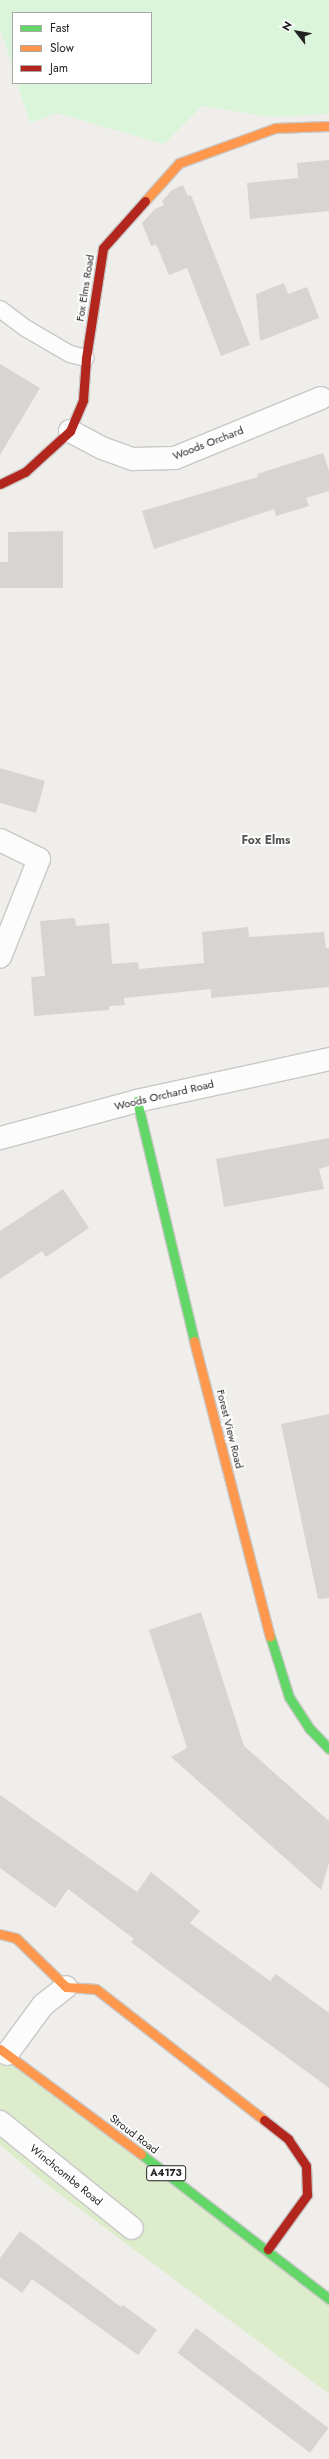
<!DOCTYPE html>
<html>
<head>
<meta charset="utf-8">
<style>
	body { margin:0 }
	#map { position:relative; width:329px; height:2459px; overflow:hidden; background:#f0eeeb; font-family:Jost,sans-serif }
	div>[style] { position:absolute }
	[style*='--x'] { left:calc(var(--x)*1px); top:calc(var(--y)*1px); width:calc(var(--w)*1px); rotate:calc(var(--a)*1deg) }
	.grass>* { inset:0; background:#ddeccb }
	.park>* { inset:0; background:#daf5da }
	.building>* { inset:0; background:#d7d4d2; transform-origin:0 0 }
	.roads { filter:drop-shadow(1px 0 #c9c8c7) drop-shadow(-1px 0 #c9c8c7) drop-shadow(0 1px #c9c8c7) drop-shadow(0 -1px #c9c8c7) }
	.lane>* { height:16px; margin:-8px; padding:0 8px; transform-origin:8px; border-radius:8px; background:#fdfcfc }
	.street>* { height:22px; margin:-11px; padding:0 11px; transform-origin:11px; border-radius:11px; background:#fdfcfc }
	.fast>* { height:9px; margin:-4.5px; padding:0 4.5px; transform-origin:4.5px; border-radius:4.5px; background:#63d668 }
	.slow>* { height:9px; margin:-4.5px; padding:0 4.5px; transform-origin:4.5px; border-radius:4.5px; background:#ff974d }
	.jam>* { height:9px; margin:-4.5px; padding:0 4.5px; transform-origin:4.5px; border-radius:4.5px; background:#b3261e }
	span { translate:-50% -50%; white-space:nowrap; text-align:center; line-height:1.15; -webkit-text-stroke:3.5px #fff; paint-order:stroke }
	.shield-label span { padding:1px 3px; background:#fff; border:1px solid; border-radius:3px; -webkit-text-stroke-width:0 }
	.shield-label { font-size:10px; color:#222; font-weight:700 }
	.street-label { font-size:11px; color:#222 }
	.neighbourhood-label { font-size:12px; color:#555; font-weight:700 }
	.legend { position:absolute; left:12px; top:12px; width:140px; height:72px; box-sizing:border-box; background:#fff; border:1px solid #a7a7a7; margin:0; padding:5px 7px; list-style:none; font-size:12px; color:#222 }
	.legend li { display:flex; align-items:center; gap:8px; height:20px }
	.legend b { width:20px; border:1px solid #a7a7a7 }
	.north { position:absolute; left:277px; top:12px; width:40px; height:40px; -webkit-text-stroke:3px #fff; paint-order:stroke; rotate:301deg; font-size:11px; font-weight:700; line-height:16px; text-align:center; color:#222 }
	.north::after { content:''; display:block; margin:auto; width:14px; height:18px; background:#222; clip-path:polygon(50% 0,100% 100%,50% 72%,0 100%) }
</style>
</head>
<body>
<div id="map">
	<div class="grass">
		<i style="clip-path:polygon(0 2049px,329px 2299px,329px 2394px,50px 2187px,0 2145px)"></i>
	</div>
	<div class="park">
		<i style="clip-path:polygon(0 0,329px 0,329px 114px,270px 117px,202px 106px,164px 144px,57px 113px,30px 123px,17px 83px,151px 83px,151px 13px,13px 13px,13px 69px,0 28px)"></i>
	</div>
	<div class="building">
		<i style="clip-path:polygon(329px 160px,329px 211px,250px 219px,247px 183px,298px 178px,297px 163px)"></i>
		<i style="clip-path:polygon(183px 185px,188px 196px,191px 195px,250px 345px,221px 356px,187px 268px,169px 275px,156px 244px,151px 246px,142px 223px,155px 209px,164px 205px,162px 201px,172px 190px)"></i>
		<i style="clip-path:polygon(284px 283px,288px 294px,307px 287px,319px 318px,260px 341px,256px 294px)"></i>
		<i style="clip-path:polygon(0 364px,40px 388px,0 455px)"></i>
		<i style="clip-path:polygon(323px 453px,329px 471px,329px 491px,306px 498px,309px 506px,276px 516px,274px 509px,154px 549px,142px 511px,258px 477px,257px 474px)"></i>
		<i style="clip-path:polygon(63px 531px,63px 588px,0 588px,0 562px,8px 562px,8px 532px)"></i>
		<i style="clip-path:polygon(0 768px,45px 781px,36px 813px,0 803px)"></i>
		<i style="clip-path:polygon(75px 918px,76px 926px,109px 923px,112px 964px,138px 962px,139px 969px,204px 963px,202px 932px,248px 927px,249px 937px,324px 932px,326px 948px,329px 948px,329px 987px,211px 998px,211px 989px,124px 998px,125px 1005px,109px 1006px,109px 1010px,34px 1016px,31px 977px,45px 976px,40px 921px)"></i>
		<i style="clip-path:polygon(329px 1138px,329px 1166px,319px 1169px,324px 1189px,224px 1207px,216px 1159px)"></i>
		<i style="clip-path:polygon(63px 1189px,89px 1228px,46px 1257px,42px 1251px,0 1279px,0 1231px)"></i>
		<i style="clip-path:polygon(329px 1414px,329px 1598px,318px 1599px,281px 1424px)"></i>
		<i style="clip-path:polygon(201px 1612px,244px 1746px,329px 1821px,329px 1863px,321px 1890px,171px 1757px,187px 1748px,149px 1630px)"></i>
		<i style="clip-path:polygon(0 1795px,137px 1892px,151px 1872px,200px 1911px,190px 1923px,270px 1981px,276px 1974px,329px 2013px,329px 2088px,161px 1965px,131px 1942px,134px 1939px,68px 1889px,55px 1908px,0 1868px)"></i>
		<i style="clip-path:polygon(20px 2231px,121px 2307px,123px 2305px,157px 2330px,138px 2355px,32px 2279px,22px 2293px,0 2277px,0 2258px)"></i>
		<i style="left:196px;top:2328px;width:166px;height:31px;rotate:37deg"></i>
	</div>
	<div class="roads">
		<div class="lane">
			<i style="--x:0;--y:309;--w:34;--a:37"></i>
			<i style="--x:27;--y:329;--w:50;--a:30.2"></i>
			<i style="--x:70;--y:354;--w:16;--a:14"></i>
		</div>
		<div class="street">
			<i style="--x:70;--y:431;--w:36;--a:28"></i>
			<i style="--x:102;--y:448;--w:33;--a:20"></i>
			<i style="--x:133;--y:459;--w:42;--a:-1.4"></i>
			<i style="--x:175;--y:458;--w:158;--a:-22.3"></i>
			<i style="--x:0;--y:840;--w:43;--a:26"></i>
			<i style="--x:39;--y:859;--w:105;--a:111.7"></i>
			<i style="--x:0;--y:1138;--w:142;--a:-15.1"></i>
			<i style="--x:137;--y:1101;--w:197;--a:-12.3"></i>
			<i style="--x:7;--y:2054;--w:61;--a:-53.7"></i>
			<i style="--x:43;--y:2005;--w:29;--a:-38"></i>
			<i style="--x:0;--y:2122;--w:169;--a:38.8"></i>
		</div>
		<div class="fast">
			<i style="--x:137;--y:1101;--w:247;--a:76.6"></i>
			<i style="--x:270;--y:1636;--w:64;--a:72.7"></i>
			<i style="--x:289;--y:1697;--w:37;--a:57"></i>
			<i style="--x:309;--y:1728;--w:29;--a:46"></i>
			<i style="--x:141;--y:2154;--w:237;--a:37.6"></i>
		</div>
		<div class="slow">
			<i style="--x:145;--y:201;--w:51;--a:-48.2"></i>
			<i style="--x:179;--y:163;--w:102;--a:-20"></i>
			<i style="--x:275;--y:128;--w:54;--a:-2.1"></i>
			<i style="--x:194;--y:1341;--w:305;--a:75.6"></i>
			<i style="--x:0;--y:1934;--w:16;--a:14"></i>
			<i style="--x:16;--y:1938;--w:70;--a:44.4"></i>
			<i style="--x:66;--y:1987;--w:30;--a:4"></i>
			<i style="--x:96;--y:1989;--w:213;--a:37.9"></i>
			<i style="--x:0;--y:2049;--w:176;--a:36.7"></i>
		</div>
		<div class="jam">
			<i style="--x:0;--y:484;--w:28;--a:-26"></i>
			<i style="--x:25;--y:472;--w:61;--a:-42.3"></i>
			<i style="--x:70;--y:431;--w:34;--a:-67"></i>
			<i style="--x:83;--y:400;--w:42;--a:-85.9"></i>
			<i style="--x:86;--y:358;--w:111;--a:-81.2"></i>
			<i style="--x:103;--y:248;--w:63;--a:-48.2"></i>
			<i style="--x:264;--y:2120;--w:31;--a:38"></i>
			<i style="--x:288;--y:2139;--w:32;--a:56"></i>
			<i style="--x:306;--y:2166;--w:29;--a:88"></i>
			<i style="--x:307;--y:2195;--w:67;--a:125.8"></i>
		</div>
	</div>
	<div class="shield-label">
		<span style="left:166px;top:2173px">A4173</span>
	</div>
	<div class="street-label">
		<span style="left:85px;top:288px;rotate:-81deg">Fox Elms Road</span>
		<span style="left:208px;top:443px;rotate:-21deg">Woods Orchard</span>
		<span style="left:164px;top:1095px;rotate:-13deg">Woods Orchard Road</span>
		<span style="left:230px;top:1429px;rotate:76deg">Forest View Road</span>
		<span style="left:134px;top:2134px;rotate:37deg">Stroud Road</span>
		<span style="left:66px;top:2175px;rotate:39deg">Winchcombe Road</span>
	</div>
	<div class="neighbourhood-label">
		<span style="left:266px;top:841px">Fox Elms</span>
	</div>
	<ul class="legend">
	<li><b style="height:5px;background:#63d668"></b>Fast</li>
	<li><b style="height:5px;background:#ff974d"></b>Slow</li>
	<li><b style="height:5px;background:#b3261e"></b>Jam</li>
	</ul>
	<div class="north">N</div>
</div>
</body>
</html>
